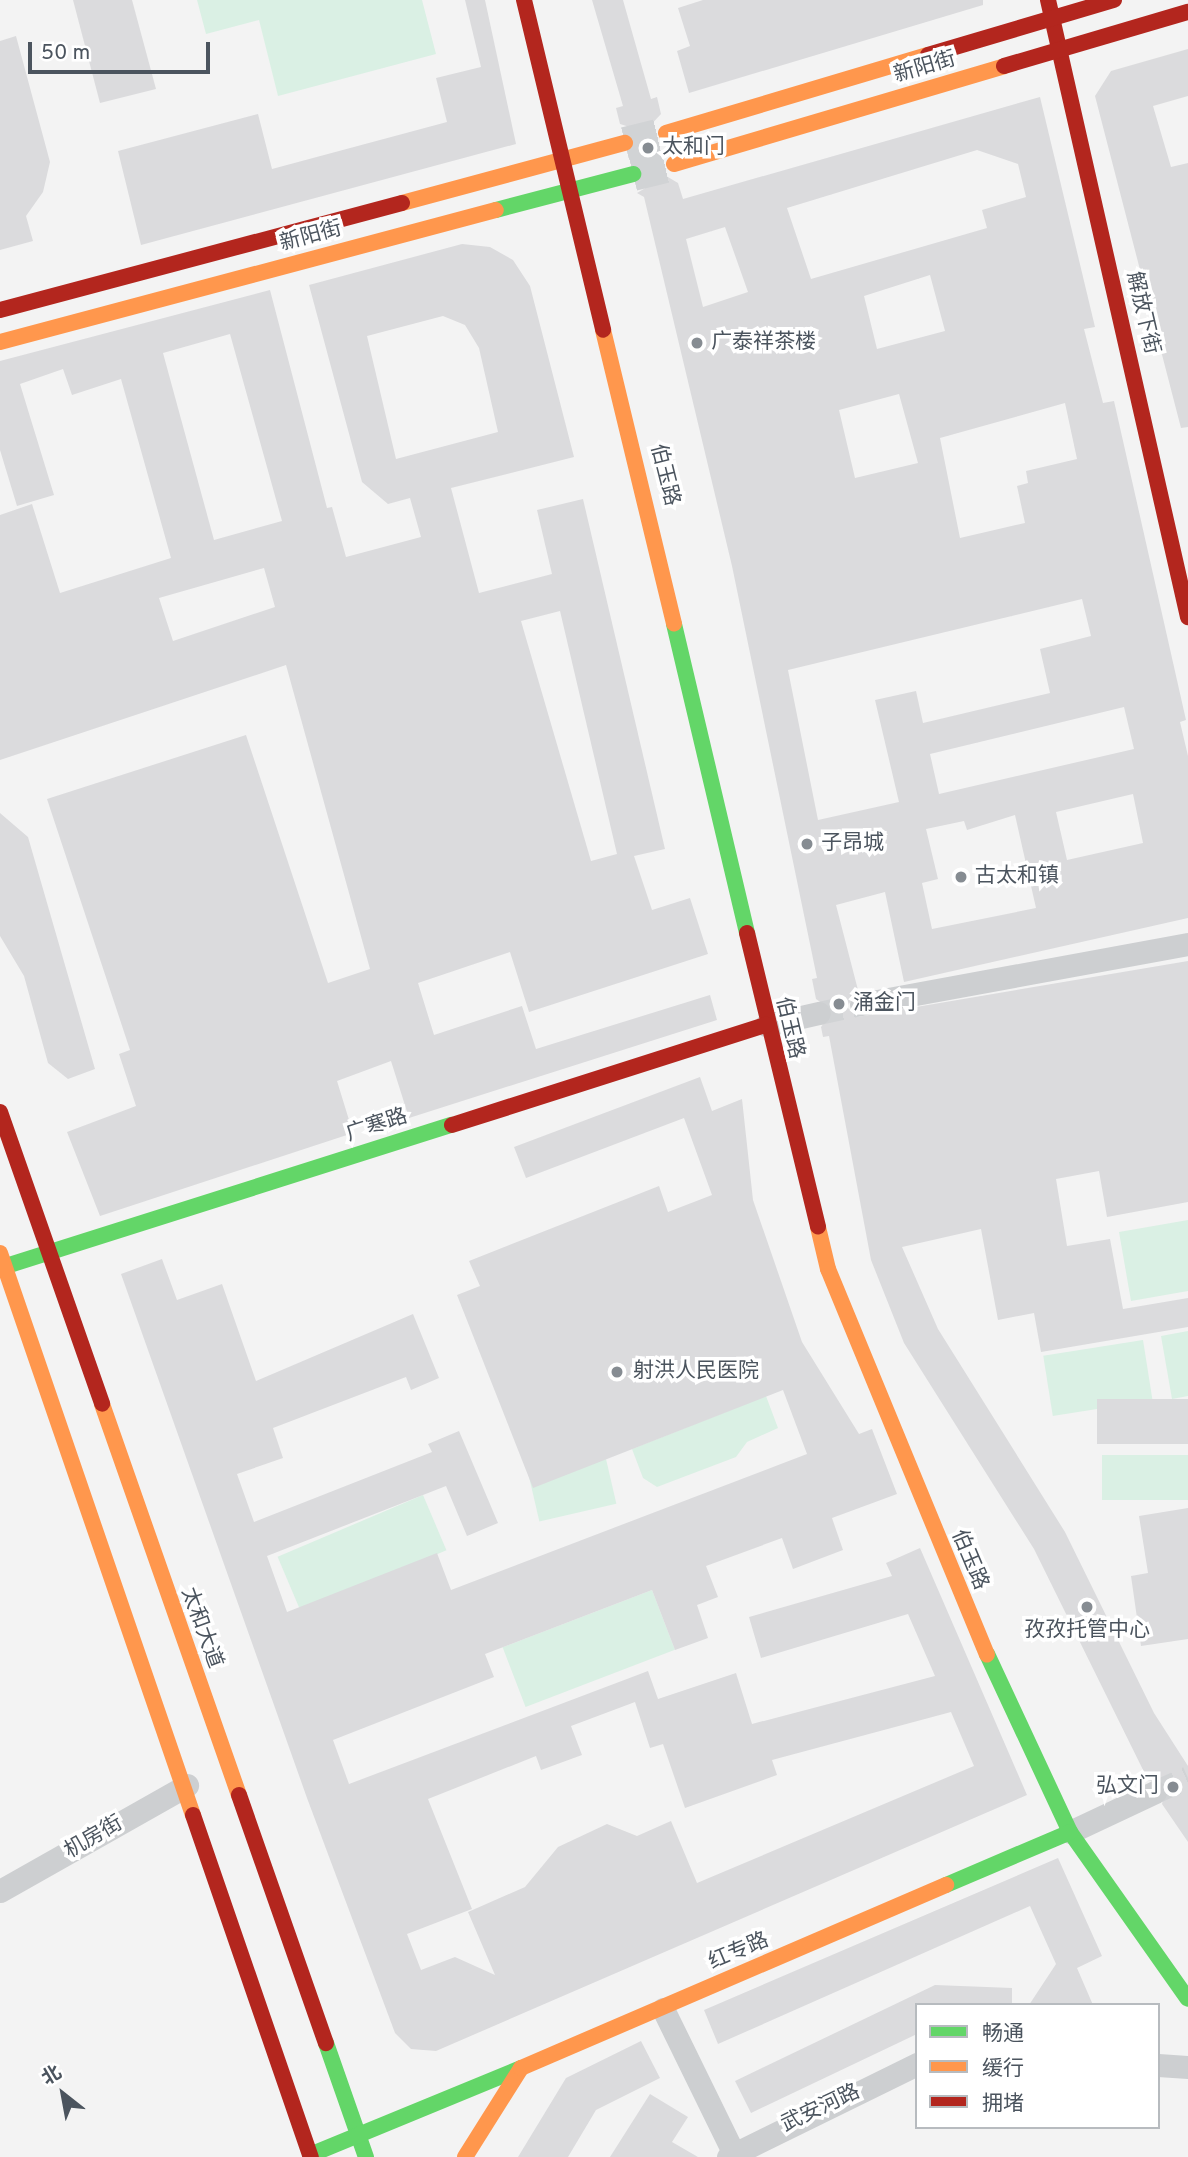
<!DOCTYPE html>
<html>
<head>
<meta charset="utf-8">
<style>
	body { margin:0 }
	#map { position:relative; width:1188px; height:2157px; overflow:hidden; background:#f3f3f3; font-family:Overpass,"Noto Sans SC",sans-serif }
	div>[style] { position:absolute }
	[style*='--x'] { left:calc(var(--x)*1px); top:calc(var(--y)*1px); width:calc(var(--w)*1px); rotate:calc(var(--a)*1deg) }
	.green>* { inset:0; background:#daf0e4; transform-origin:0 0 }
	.building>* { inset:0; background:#dbdbdd; transform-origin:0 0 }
	.street-tunnel>* { height:23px; margin-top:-11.5px; transform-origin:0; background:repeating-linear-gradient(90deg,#d1d3d5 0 23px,transparent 0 34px) }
	.secondary-tunnel>* { height:33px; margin-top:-16.5px; transform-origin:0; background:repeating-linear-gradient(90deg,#d1d3d5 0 33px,transparent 0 50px) }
	.street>* { height:23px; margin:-11.5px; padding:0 11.5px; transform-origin:11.5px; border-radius:11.5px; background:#cdcfd1 }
	.fast>* { height:16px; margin:-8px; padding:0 8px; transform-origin:8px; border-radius:8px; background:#63d668 }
	.slow>* { height:16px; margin:-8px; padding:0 8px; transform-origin:8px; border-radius:8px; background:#ff974d }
	.jam>* { height:16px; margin:-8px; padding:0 8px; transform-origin:8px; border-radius:8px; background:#b3261e }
	.dots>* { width:19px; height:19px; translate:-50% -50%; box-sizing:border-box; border:4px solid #fff; border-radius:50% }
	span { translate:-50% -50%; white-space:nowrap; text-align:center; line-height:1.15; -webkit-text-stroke:7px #fff; paint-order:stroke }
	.street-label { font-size:21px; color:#4b545e }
	.poi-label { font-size:21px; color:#4b545e }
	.left { translate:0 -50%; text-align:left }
	.right { translate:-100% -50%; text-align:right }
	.legend { position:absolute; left:915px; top:2003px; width:245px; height:126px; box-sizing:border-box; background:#fff; border:2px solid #b7bbbf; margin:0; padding:9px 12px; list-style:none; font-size:21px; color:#4b545e }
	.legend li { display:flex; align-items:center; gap:14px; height:35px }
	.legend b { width:35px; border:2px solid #b7bbbf }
	.north { position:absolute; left:28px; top:2059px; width:70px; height:70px; -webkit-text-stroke:5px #fff; paint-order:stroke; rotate:329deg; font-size:19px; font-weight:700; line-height:28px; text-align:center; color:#4b545e }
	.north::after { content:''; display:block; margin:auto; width:24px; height:32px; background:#4b545e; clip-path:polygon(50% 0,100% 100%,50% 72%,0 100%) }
	.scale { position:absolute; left:28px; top:42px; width:182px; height:32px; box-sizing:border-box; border:4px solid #4b545e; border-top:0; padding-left:9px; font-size:21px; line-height:24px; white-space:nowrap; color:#4b545e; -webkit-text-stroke:5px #fff; paint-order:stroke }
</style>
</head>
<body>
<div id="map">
	<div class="green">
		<i style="clip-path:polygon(197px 0,422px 0,436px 54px,278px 96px,259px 20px,206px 34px)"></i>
		<i style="clip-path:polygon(1188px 1220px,1188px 1291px,1131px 1301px,1119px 1232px)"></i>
		<i style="clip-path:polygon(1188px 1331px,1188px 1396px,1172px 1399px,1161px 1336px)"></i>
		<i style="left:1143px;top:1340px;width:61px;height:101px;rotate:81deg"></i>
		<i style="clip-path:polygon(766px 1396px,778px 1428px,747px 1442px,736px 1457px,657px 1487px,643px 1478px,632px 1449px)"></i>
		<i style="left:1188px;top:1455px;width:45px;height:86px;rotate:90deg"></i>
		<i style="left:606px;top:1459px;width:46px;height:79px;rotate:77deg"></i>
		<i style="left:423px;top:1495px;width:60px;height:158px;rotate:67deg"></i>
		<i style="left:652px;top:1590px;width:64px;height:160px;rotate:69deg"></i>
	</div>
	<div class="building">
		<i style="clip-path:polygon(73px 0,132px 0,156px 89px,100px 103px)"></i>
		<i style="clip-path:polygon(465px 0,485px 0,516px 144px,141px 245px,118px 151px,258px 114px,272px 169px,447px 122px,436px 78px,481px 67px)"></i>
		<i style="clip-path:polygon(evenodd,592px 0,623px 0,651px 99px,657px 97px,661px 114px,647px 129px,660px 151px,656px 170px,678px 183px,683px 199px,1040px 97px,1095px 327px,1084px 329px,1103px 403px,1114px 401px,1186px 720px,1180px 722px,1188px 756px,1188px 918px,904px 982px,885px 892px,836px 905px,858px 990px,847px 1007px,857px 1017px,1188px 961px,1188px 1202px,1107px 1217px,1099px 1171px,1056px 1179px,1067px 1246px,1110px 1239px,1123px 1309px,1188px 1298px,1188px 1327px,1041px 1352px,1034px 1313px,998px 1320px,981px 1229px,902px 1247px,938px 1329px,1065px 1532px,1154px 1713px,1188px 1766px,1188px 1842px,1162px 1804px,1167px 1785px,1148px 1780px,1034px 1549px,904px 1343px,871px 1260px,829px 1036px,823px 1037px,821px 1027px,833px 1011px,816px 999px,812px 979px,817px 978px,732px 566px,644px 197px,637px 193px,647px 187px,652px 170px,639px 156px,639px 130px,620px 124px,616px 108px,623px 106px,592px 0,977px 150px,1018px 164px,1026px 197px,982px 210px,987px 228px,811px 279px,787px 208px,977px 150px,592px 0,725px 227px,748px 292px,703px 307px,686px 239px,725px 227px,592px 0,930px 275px,945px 331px,877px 349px,864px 296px,930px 275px,592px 0,899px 394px,918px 463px,855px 478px,839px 410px,899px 394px,592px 0,1065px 403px,1077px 459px,1026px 471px,1028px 483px,1017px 486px,1025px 523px,960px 538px,940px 438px,1065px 403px,592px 0,1082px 599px,1091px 636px,1040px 649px,1050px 693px,923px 723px,916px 691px,875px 700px,899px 802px,818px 820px,788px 670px,1082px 599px,592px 0,1124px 707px,1134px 749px,939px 794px,930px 754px,1124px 707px,592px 0,1133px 794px,1143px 843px,1067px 860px,1056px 812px,1133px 794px,592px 0,1015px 815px,1036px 908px,932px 929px,922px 883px,938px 879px,926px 829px,964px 821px,967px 830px,1015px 815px)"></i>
		<i style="clip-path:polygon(703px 0,983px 0,983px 5px,689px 93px,677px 51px,690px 46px,678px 8px)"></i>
		<i style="clip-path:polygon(16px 36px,50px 162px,43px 192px,26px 216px,33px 241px,0 250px,0 41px)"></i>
		<i style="clip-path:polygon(1188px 49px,1188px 96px,1153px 106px,1171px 167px,1188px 163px,1188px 427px,1181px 428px,1095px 96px,1111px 71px)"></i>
		<i style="clip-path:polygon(evenodd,462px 244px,490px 247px,513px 260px,530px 286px,574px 457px,451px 488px,479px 593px,552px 574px,537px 510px,583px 499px,665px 849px,634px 856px,652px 910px,690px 898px,708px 954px,529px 1012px,510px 952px,418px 983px,434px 1035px,522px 1006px,536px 1049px,710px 995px,717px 1020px,409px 1118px,391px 1061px,337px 1081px,353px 1133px,100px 1216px,67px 1132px,136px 1106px,119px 1054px,130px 1050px,47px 799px,246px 735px,328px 983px,370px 969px,286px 665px,0 760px,0 515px,32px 504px,60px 593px,171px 558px,121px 379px,72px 395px,63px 369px,20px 384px,54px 495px,17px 506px,0 450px,0 361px,270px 290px,327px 508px,332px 507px,346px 557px,421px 537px,410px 498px,388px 504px,362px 482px,309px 285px,462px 244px,443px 316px,465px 325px,479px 348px,498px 432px,396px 459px,367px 336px,443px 316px,462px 244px,230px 334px,282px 521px,214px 540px,163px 353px,230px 334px,462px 244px,264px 568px,275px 607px,173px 641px,159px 598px,264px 568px,462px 244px,560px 611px,617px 854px,591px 861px,521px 621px,560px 611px)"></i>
		<i style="clip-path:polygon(0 813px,28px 837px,95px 1069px,68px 1079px,48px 1063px,24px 976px,0 936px)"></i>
		<i style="clip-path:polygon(evenodd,700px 1077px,712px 1111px,742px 1099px,753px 1200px,802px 1342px,859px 1434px,872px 1429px,897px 1494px,832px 1518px,843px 1550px,793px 1569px,782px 1538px,706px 1566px,718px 1597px,697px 1605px,708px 1638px,675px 1650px,652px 1590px,485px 1654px,494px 1677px,333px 1740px,349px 1784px,648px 1671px,658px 1699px,736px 1673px,752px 1724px,935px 1676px,908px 1614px,761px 1658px,749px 1617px,892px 1576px,886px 1563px,920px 1548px,1027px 1795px,436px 2051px,411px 2049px,395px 2033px,307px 1798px,121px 1274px,162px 1259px,177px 1300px,222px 1284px,256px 1381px,413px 1314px,439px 1378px,411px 1390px,406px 1377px,273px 1428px,283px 1458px,237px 1474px,254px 1522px,432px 1452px,428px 1444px,459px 1431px,498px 1523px,467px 1536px,446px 1486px,267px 1556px,287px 1612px,437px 1553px,451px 1590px,807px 1454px,783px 1390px,533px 1488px,457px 1295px,480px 1286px,469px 1261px,659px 1186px,668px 1212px,712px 1195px,684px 1118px,526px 1178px,514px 1147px,700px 1077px,635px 1702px,650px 1748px,663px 1744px,685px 1808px,777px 1775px,772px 1760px,951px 1712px,974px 1766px,697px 1883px,671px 1821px,637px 1836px,607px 1824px,558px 1847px,525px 1887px,468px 1912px,495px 1975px,455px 1957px,421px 1970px,407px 1934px,472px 1909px,428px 1799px,536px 1756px,541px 1770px,582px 1755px,571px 1726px,635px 1702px)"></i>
		<i style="left:1188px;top:1399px;width:45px;height:91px;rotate:90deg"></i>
		<i style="clip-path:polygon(1188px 1508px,1188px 1639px,1141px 1646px,1131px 1576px,1148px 1573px,1139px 1516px)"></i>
		<i style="clip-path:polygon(1058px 1858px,1102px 1956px,1077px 1968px,1093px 2005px,1029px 2005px,1056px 1964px,1030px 1906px,718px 2044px,704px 2010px)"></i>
		<i style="clip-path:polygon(935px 1985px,1012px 1988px,1012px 2005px,917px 2005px,917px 2034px,751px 2113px,735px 2081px)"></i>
		<i style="clip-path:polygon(641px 2041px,660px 2078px,596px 2110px,568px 2157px,518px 2157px,566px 2078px)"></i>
		<i style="clip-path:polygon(650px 2094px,688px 2117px,672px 2142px,698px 2157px,610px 2157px)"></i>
	</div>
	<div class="street-tunnel">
		<i style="--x:819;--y:1013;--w:43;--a:-12.1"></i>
		<i style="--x:1155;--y:1792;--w:36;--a:-24"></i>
	</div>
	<div class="secondary-tunnel">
		<i style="--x:625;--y:143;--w:42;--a:-13.7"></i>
		<i style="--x:633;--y:174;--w:42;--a:-13.7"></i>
	</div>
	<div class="street">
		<i style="--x:861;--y:1004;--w:332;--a:-10.4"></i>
		<i style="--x:766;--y:1025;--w:54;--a:-12.8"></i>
		<i style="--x:1070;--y:1832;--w:94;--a:-25.2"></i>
		<i style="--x:0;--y:1891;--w:215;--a:-29.5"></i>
		<i style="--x:663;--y:2009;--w:157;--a:63.9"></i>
		<i style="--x:1158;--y:2065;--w:30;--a:4"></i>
		<i style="--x:728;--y:2157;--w:211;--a:-26.2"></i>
	</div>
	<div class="fast">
		<i style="--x:496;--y:210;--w:142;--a:-14.7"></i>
		<i style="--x:674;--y:624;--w:318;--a:76.7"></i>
		<i style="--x:0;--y:1268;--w:474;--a:-17.6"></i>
		<i style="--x:987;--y:1654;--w:196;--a:65"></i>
		<i style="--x:1070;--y:1832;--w:204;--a:54.8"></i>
		<i style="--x:946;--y:1885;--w:135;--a:-23.1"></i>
		<i style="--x:326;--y:2043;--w:121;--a:70.7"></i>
		<i style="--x:310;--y:2155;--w:228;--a:-22.4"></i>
	</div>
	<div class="slow">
		<i style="--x:666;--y:133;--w:273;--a:-16.6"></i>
		<i style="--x:674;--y:164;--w:344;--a:-16.5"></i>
		<i style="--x:402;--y:203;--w:231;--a:-15.1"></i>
		<i style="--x:603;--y:330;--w:302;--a:76.4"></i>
		<i style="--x:0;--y:342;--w:513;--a:-14.9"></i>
		<i style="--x:818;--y:1227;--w:43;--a:76.6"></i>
		<i style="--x:828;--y:1269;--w:417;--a:67.6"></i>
		<i style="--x:0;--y:1253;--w:594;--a:71.05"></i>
		<i style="--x:102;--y:1404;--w:414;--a:70.7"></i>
		<i style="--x:465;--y:2157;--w:105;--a:-57.8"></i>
		<i style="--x:521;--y:2068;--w:463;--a:-23.3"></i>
	</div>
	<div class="jam">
		<i style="--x:524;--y:0;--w:339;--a:76.5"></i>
		<i style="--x:1048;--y:0;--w:633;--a:77.22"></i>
		<i style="--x:928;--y:55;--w:194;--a:-16.5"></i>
		<i style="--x:1004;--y:66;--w:192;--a:-16.4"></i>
		<i style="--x:0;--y:310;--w:416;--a:-14.9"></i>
		<i style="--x:747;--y:933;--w:302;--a:76.4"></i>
		<i style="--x:0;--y:1112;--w:309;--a:70.7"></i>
		<i style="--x:452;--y:1125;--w:330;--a:-17.7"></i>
		<i style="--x:239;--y:1795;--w:263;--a:70.7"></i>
		<i style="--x:193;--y:1815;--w:362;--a:71"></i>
	</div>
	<div class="dots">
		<i style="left:648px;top:148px;background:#868c92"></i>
		<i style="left:697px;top:343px;background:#868c92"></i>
		<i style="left:807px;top:844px;background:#868c92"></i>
		<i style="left:961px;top:877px;background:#868c92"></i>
		<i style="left:839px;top:1004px;background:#868c92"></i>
		<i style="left:617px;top:1372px;background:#868c92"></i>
		<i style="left:1087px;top:1607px;background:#868c92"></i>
		<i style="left:1173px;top:1787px;background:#868c92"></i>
	</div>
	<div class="street-label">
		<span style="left:925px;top:68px;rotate:-16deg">新阳街</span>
		<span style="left:311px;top:237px;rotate:-15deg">新阳街</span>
		<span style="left:1142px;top:313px;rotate:77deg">解放下街</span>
		<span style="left:664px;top:475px;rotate:76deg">伯玉路</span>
		<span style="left:789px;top:1028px;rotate:77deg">伯玉路</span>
		<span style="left:377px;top:1126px;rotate:-18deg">广寒路</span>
		<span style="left:969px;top:1560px;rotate:67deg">伯玉路</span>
		<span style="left:201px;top:1628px;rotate:70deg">太和大道</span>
		<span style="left:94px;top:1838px;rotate:-30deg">机房街</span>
		<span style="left:739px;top:1952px;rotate:-23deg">红专路</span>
		<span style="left:821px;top:2109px;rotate:-25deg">武安河路</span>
	</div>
	<div class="poi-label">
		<span class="left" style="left:662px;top:148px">太和门</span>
		<span class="left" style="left:711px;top:343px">广泰祥茶楼</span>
		<span class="left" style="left:821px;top:844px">子昂城</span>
		<span class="left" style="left:975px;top:877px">古太和镇</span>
		<span class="left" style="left:853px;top:1004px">涌金门</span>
		<span class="left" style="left:633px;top:1372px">射洪人民医院</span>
		<span style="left:1087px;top:1631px">孜孜托管中心</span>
		<span class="right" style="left:1159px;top:1787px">弘文门</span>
	</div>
	<ul class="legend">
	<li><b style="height:9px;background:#63d668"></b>畅通</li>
	<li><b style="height:9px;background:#ff974d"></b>缓行</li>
	<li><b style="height:9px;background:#b3261e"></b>拥堵</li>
	</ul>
	<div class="north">北</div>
	<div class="scale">50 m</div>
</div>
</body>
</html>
